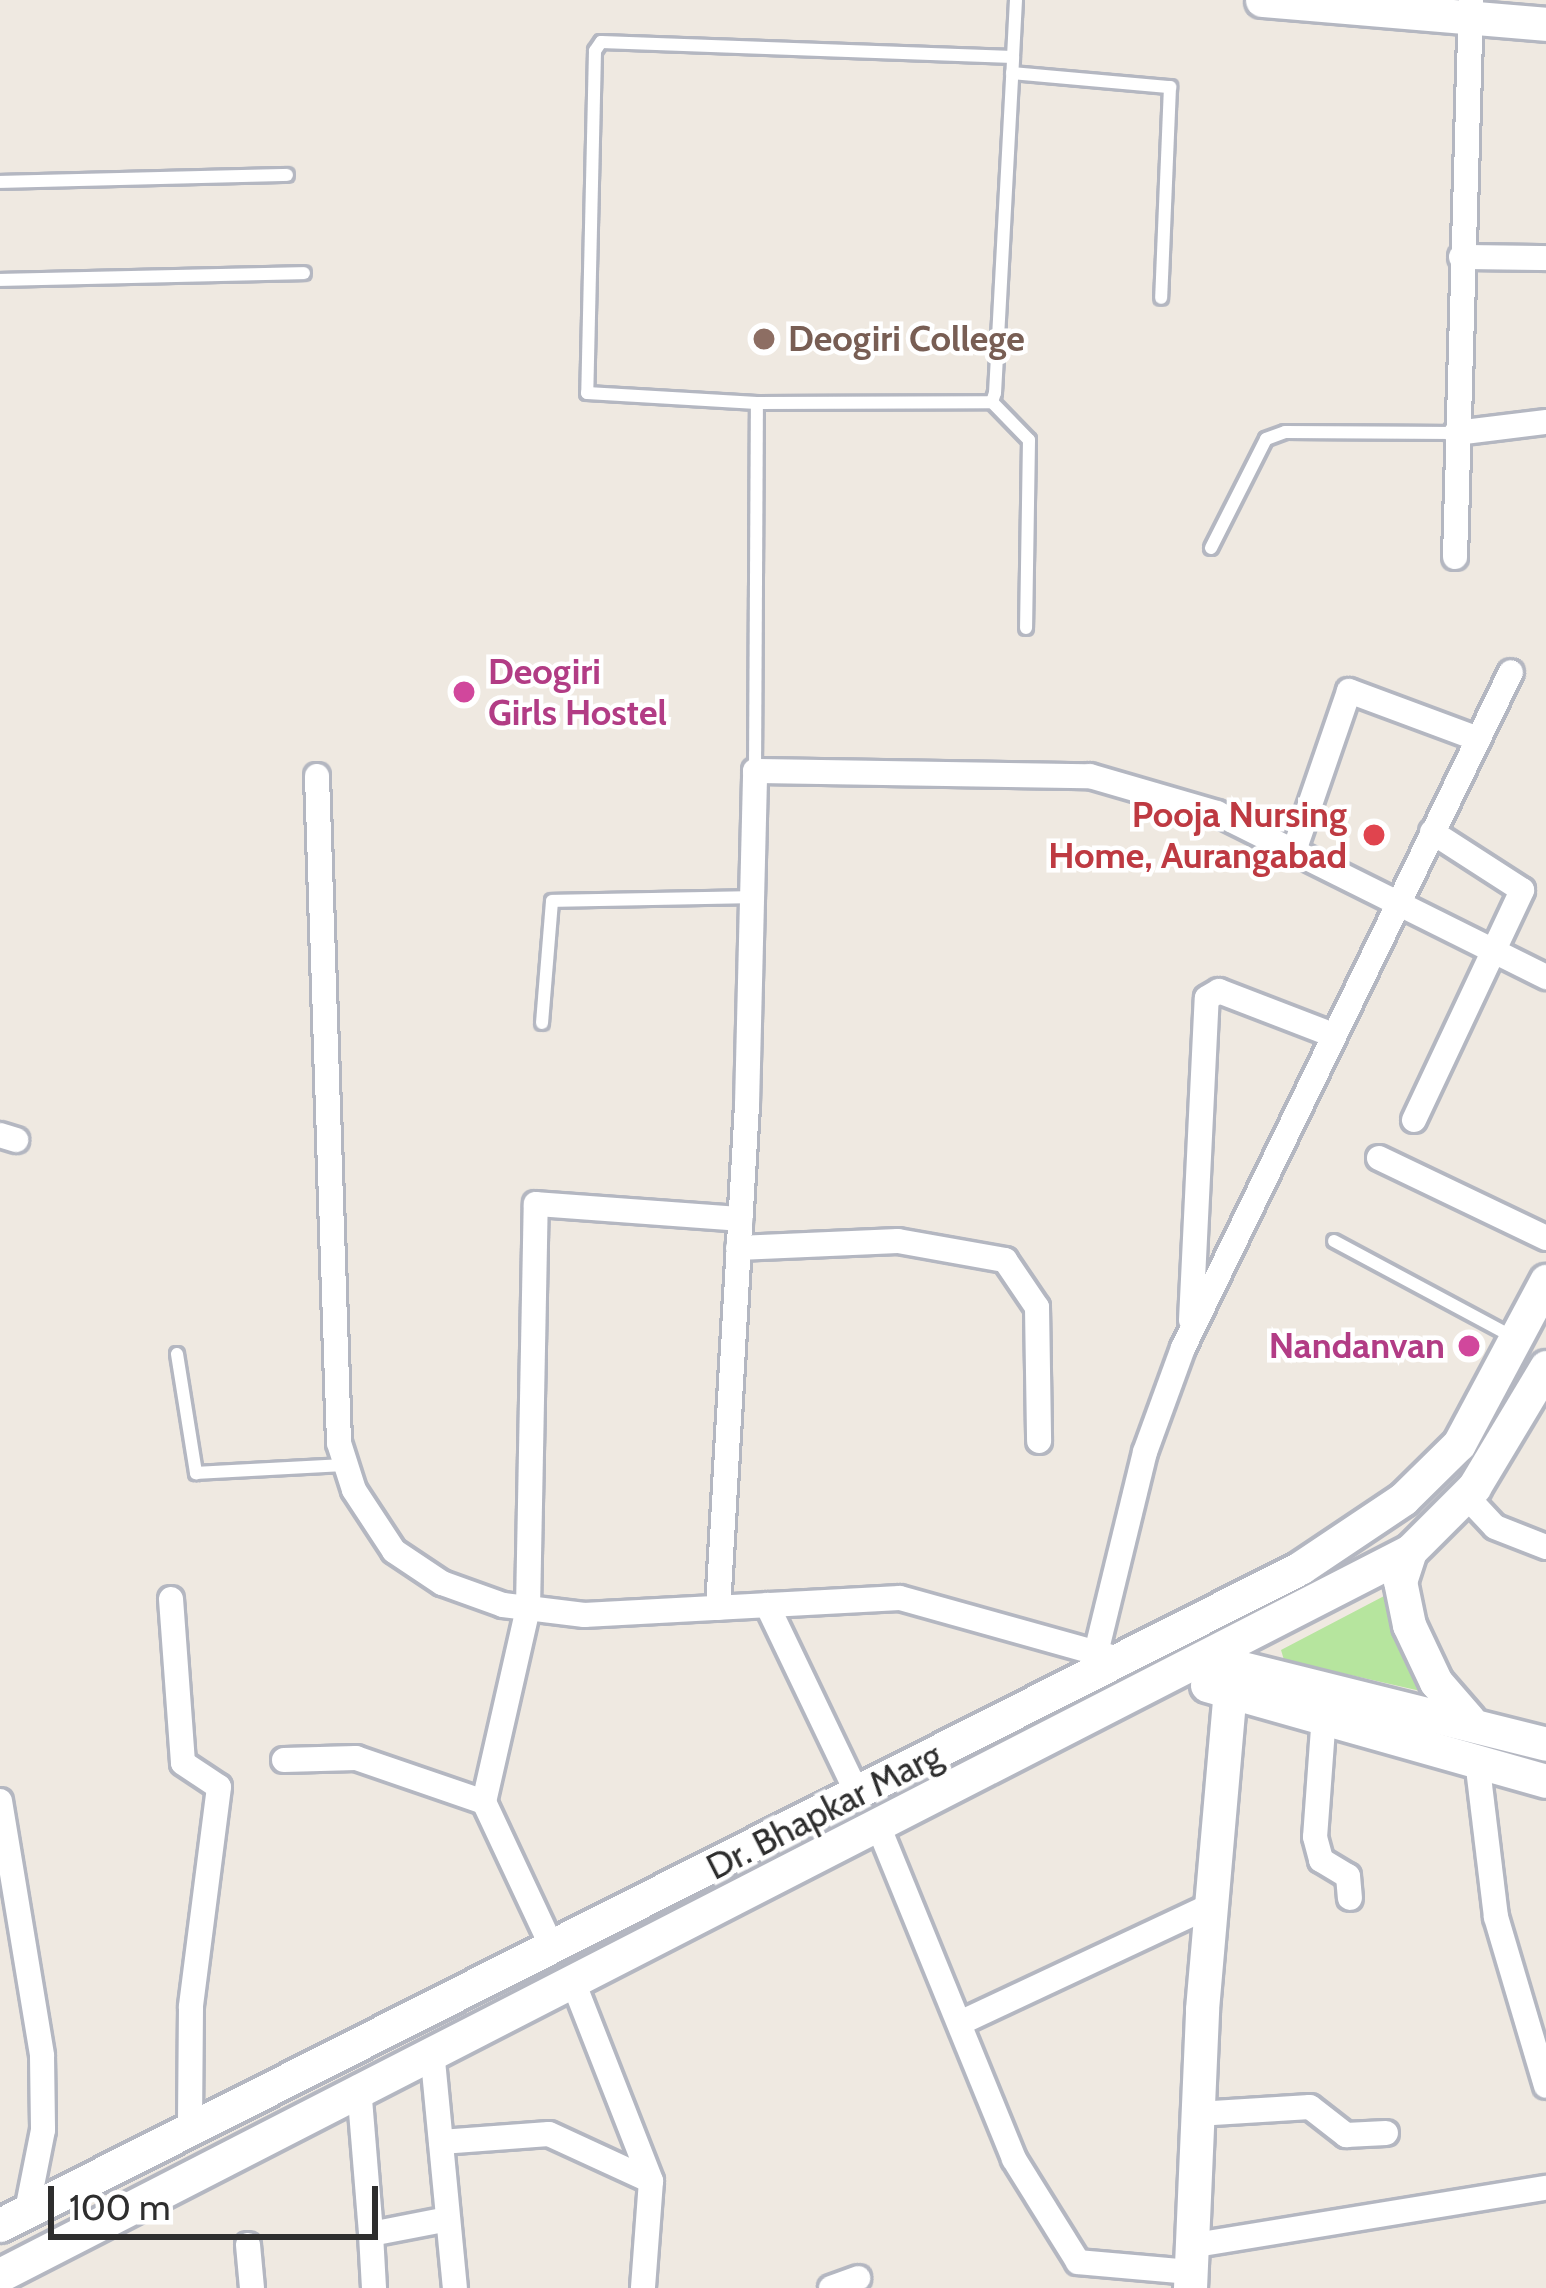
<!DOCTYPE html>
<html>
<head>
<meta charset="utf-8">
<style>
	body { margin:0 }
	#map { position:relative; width:1546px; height:2288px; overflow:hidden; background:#efe9e1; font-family:Cabin,sans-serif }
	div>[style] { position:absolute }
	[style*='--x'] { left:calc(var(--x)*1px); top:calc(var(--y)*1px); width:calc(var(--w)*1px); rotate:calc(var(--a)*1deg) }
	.green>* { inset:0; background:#b6e59e }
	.roads { filter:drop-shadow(3px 0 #b4b7c1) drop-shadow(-3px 0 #b4b7c1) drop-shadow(0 3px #b4b7c1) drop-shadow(0 -3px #b4b7c1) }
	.lane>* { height:12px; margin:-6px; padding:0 6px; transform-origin:6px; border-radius:6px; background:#fff }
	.street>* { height:24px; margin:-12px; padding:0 12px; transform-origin:12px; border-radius:12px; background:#fff }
	.secondary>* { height:33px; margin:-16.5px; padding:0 16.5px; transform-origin:16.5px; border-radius:16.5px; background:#fff }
	.dots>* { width:33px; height:33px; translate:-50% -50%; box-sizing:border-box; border:6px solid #fff; border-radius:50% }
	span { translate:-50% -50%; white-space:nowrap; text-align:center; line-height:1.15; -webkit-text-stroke:9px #fff; paint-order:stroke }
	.education-label { font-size:36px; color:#785e54; font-weight:700 }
	.left { translate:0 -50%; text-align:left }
	.hotel-label { font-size:36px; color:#b23c85; font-weight:700 }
	.right { translate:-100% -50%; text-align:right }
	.health-label { font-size:36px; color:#be3a42; font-weight:700 }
	.street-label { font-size:36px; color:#2e2e2e }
	.scale { position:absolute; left:48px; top:2186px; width:330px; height:54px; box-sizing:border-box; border:6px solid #2e2e2e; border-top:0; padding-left:15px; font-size:36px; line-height:42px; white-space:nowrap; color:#2e2e2e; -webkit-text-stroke:9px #fff; paint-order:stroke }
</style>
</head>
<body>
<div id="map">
	<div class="green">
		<i style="clip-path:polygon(1386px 1595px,1390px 1623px,1425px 1692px,1284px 1660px,1281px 1650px)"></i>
	</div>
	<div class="roads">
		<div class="lane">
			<i style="--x:1013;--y:57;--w:412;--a:-177.9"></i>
			<i style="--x:601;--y:42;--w:11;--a:124"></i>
			<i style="--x:595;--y:51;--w:342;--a:91.3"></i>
			<i style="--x:587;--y:393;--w:170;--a:3.4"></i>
			<i style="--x:757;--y:403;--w:235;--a:-0.2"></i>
			<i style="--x:992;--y:402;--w:9;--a:-72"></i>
			<i style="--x:995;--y:393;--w:336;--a:-86.9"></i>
			<i style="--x:1013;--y:57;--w:57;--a:-87"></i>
			<i style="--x:1012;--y:73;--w:159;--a:5.1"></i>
			<i style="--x:1170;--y:87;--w:211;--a:92.4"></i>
			<i style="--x:0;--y:182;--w:287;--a:-1.4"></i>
			<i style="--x:0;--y:280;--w:304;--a:-1.3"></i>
			<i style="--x:992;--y:402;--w:53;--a:45.8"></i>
			<i style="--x:1029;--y:440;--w:188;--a:90.9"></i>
			<i style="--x:1211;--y:548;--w:122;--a:-63.2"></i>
			<i style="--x:1266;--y:439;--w:20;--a:-20"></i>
			<i style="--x:1285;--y:432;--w:171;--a:0.3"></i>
			<i style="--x:755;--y:771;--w:368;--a:-89.7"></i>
			<i style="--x:542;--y:1023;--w:122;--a:-85.3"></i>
			<i style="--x:552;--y:901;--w:200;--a:-1.1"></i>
			<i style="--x:1334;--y:1241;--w:201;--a:28.2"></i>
			<i style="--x:177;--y:1354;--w:121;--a:80.9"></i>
			<i style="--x:196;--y:1473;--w:147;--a:-3.1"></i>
		</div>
		<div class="street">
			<i style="--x:1461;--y:257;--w:85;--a:0.7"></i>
			<i style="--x:1456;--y:433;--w:91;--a:-7"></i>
			<i style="--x:1455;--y:557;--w:557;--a:-88.35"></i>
			<i style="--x:317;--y:776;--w:667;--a:88.11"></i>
			<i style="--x:339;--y:1443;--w:49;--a:72.3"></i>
			<i style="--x:354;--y:1490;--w:73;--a:56.7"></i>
			<i style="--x:394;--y:1551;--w:58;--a:33.7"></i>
			<i style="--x:442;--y:1583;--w:65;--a:19.8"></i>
			<i style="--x:503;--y:1605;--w:82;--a:7"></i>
			<i style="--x:584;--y:1615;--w:316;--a:-3.1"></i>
			<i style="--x:900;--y:1598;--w:235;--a:15.6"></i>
			<i style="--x:1294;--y:851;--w:169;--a:-71"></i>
			<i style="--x:1349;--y:691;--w:138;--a:20.4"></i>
			<i style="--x:1414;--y:1120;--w:254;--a:-64.8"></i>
			<i style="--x:1522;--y:890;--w:107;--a:-147.2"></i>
			<i style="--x:0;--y:1135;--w:17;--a:17"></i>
			<i style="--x:1379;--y:1158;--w:185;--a:25.6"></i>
			<i style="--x:738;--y:1248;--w:160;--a:-2.5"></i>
			<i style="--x:898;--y:1241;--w:109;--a:10.1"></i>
			<i style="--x:1005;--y:1260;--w:57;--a:55.8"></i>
			<i style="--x:1037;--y:1307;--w:134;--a:89.1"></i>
			<i style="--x:1191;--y:1320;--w:322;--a:-87.2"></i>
			<i style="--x:1207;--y:998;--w:14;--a:-30"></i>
			<i style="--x:1219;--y:991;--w:122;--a:21.1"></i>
			<i style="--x:1466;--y:1496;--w:42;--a:46.9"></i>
			<i style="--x:1495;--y:1527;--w:55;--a:21.4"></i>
			<i style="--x:171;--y:1599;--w:164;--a:85.8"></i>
			<i style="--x:183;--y:1763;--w:43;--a:33.7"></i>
			<i style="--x:219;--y:1787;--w:222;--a:97.3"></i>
			<i style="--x:191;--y:2007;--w:122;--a:90.5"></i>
			<i style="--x:767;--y:1605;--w:208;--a:64.4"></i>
			<i style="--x:718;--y:1608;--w:504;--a:-86.7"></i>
			<i style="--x:747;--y:1105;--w:334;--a:-88.6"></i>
			<i style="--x:755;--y:771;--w:335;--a:0.9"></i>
			<i style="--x:1090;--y:776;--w:132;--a:16.2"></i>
			<i style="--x:1217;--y:813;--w:368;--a:26.5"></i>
			<i style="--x:1096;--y:1653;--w:207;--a:-76.3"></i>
			<i style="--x:1145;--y:1452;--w:111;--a:-69.9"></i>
			<i style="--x:1183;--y:1348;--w:751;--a:-64.12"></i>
			<i style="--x:1324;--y:1715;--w:122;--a:94.2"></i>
			<i style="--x:1315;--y:1837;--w:24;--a:75"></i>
			<i style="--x:1321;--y:1860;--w:31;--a:31"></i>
			<i style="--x:1348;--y:1876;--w:22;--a:85"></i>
			<i style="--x:284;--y:1760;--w:72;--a:-1.6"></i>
			<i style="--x:356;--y:1758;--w:135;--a:19"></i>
			<i style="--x:1477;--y:1760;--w:158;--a:83.1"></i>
			<i style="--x:1496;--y:1917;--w:176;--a:73.5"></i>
			<i style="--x:0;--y:1801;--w:258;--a:80.6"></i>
			<i style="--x:42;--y:2056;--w:74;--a:89.2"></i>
			<i style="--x:43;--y:2130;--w:83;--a:101.2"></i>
			<i style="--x:877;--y:1823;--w:363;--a:67.8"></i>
			<i style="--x:1014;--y:2159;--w:121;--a:58.1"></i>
			<i style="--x:1078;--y:2262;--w:112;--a:5.1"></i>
			<i style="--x:552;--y:1947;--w:160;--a:-115.1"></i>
			<i style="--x:484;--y:1802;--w:199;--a:-77.2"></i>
			<i style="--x:528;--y:1608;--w:404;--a:-88.9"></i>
			<i style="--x:536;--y:1204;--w:205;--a:4.2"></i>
			<i style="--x:572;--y:1979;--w:217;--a:68.6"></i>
			<i style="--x:651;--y:2181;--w:107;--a:94.3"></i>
			<i style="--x:962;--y:2022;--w:274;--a:-25.1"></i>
			<i style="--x:432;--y:2050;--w:239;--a:84.5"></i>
			<i style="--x:359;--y:2087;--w:147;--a:85.3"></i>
			<i style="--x:1197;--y:2114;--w:113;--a:-3.5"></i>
			<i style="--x:1310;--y:2107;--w:46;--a:37.9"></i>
			<i style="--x:1346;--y:2135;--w:40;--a:-2.9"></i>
			<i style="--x:441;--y:2142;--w:108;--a:-4.2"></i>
			<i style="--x:549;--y:2134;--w:112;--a:24.7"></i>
			<i style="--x:248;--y:2245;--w:43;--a:84.7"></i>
			<i style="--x:1190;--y:2246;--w:361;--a:-9.3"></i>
			<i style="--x:374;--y:2288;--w:54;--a:-93.2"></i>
			<i style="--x:371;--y:2234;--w:78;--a:-11"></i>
			<i style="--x:831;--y:2288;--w:29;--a:-20"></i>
		</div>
		<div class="secondary">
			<i style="--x:1262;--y:0;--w:285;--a:4.8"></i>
			<i style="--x:1410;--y:1551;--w:32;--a:108"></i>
			<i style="--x:1400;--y:1581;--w:45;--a:78.4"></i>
			<i style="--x:1409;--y:1625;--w:63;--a:64.7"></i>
			<i style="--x:1436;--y:1682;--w:50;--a:49"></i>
			<i style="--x:1214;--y:1661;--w:342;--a:14"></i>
			<i style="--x:1207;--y:1685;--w:352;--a:15.8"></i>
			<i style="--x:0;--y:2225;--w:1457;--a:-26.81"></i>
			<i style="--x:1300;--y:1568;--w:124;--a:-33.8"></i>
			<i style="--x:1403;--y:1499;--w:78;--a:-44.5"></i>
			<i style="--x:1459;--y:1444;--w:185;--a:-61.9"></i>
			<i style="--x:0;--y:2275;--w:1585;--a:-27.18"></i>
			<i style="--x:1410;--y:1551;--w:91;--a:-45"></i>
			<i style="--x:1474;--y:1487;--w:140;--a:-59"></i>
			<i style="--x:1190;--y:2288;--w:279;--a:-87.5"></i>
			<i style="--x:1202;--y:2009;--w:347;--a:-85"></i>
		</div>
	</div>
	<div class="dots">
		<i style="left:764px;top:339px;background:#8d6e63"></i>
		<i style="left:464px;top:692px;background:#d1479c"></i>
		<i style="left:1374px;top:835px;background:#e0444e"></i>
		<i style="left:1469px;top:1346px;background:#d1479c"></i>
	</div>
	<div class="education-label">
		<span class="left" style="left:788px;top:339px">Deogiri College</span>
	</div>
	<div class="hotel-label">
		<span class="left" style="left:488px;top:692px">Deogiri<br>Girls Hostel</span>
		<span class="right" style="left:1445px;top:1346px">Nandanvan</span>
	</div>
	<div class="health-label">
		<span class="right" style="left:1347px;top:835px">Pooja Nursing<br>Home, Aurangabad</span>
	</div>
	<div class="street-label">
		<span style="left:824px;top:1811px;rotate:-27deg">Dr. Bhapkar Marg</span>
	</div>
	<div class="scale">100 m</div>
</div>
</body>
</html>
